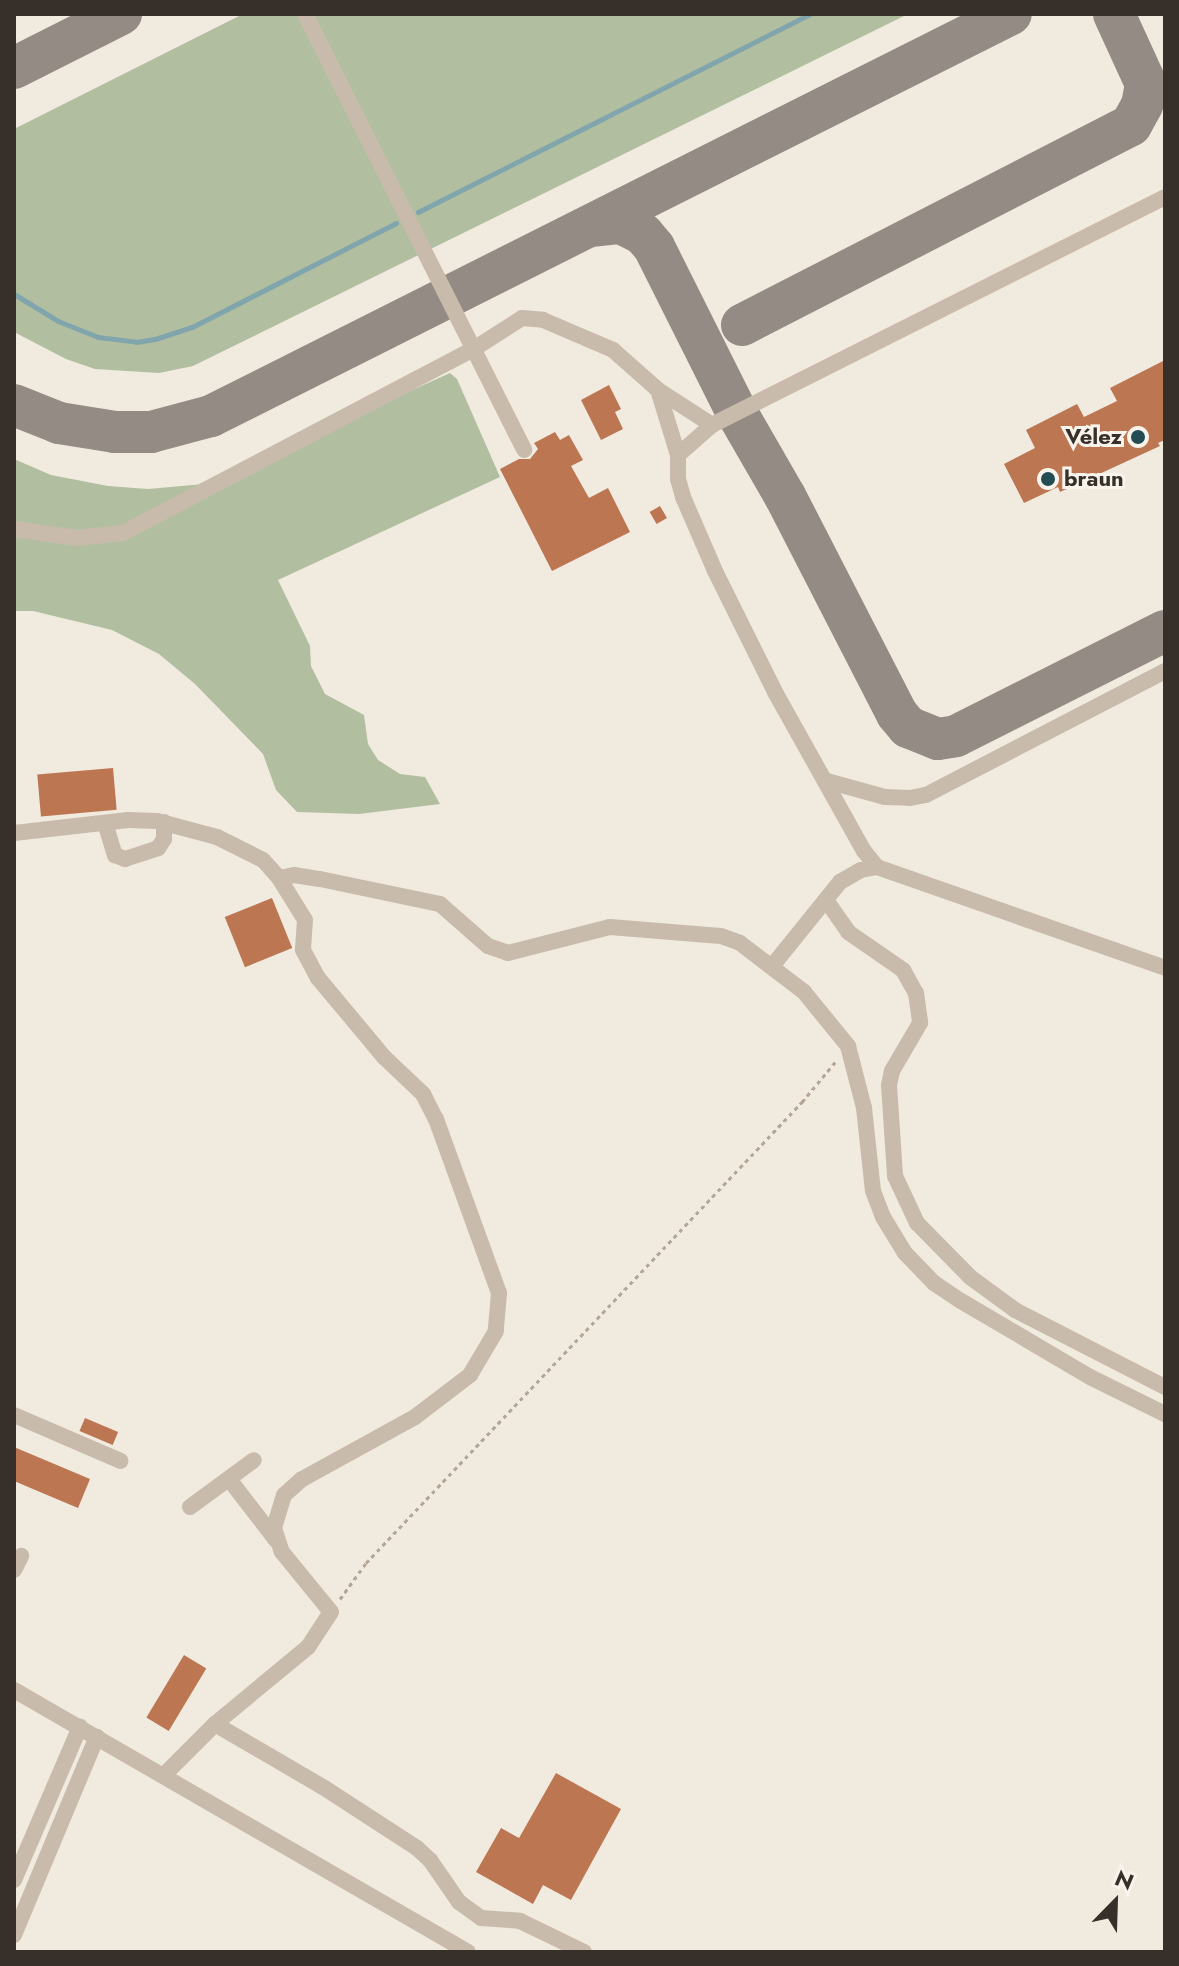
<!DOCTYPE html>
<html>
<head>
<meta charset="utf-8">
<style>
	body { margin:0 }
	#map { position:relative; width:1179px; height:1966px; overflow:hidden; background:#f1eadf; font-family:Jost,sans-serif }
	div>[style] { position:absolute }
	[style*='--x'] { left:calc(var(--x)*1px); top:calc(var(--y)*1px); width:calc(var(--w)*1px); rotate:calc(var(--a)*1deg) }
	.green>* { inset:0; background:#b1bfa0 }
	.stream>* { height:5px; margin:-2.5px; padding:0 2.5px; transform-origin:2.5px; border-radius:2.5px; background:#80a5ac }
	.taxiway>* { height:42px; margin:-21px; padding:0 21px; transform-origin:21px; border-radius:21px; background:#948c84 }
	.building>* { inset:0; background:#bc7652; transform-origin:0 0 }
	.path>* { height:3px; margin-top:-1.5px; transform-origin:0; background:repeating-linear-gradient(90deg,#b4a696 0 4px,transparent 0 8px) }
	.minor>* { height:16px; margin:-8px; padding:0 8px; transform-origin:8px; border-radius:8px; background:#c8bbab }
	.dots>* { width:22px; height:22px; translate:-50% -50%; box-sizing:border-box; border:4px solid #f9f4eb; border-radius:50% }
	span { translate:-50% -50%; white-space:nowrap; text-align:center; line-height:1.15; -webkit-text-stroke:6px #f9f4eb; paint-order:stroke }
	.poi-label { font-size:22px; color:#372f2a; font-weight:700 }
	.right { translate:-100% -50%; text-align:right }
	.left { translate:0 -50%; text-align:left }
	.frame { position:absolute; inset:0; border:16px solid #372f2a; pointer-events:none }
	.north { position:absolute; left:1075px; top:1862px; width:80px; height:80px; -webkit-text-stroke:6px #f9f4eb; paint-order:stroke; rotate:23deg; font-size:22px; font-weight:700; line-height:32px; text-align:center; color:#372f2a }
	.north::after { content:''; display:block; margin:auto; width:28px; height:36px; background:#372f2a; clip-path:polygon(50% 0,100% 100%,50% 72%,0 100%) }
</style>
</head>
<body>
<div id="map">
	<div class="green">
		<i style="clip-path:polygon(243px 14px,908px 14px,193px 366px,159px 373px,95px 369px,66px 359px,14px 332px,14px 129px)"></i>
		<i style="clip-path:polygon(450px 373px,457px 379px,500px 477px,278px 580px,310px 646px,311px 666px,325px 694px,364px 715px,368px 744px,378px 760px,400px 774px,425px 777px,440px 804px,359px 814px,297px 812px,276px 790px,263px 754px,195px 684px,159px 654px,112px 630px,33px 611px,14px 611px,14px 459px,51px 475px,108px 486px,148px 489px,204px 484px)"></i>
	</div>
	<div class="stream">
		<i style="--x:418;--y:212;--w:439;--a:-26.8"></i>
		<i style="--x:14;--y:294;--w:52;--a:31.5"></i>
		<i style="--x:58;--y:321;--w:43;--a:21.8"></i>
		<i style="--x:98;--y:337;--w:38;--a:7"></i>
		<i style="--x:136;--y:342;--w:19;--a:-9"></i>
		<i style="--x:155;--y:339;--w:39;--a:-18"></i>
		<i style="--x:192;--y:327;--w:229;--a:-27"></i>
	</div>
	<div class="taxiway">
		<i style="--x:14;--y:68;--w:120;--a:-26.8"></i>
		<i style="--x:590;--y:226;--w:31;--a:-6"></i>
		<i style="--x:621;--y:223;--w:25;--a:27"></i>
		<i style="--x:643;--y:234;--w:17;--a:50"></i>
		<i style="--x:654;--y:247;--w:186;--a:63.4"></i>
		<i style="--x:737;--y:413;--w:96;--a:60"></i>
		<i style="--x:785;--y:496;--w:245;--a:62.8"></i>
		<i style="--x:897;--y:714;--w:17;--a:50"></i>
		<i style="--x:908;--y:727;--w:32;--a:22"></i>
		<i style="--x:938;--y:739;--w:18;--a:-9"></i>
		<i style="--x:956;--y:736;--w:234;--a:-26.7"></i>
		<i style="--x:742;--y:325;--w:437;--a:-27.2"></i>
		<i style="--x:1131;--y:125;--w:23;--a:-61"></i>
		<i style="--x:1142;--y:105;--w:21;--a:-79"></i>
		<i style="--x:1146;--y:84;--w:77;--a:-114.6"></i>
		<i style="--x:14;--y:405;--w:48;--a:21.8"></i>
		<i style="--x:59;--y:423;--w:57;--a:9.1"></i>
		<i style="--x:115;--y:432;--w:36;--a:0"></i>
		<i style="--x:151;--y:432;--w:62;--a:-14.9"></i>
		<i style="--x:211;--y:416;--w:895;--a:-26.68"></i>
	</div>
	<div class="building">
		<i style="clip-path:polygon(1165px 360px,1165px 440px,1158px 443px,1160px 446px,1060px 492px,1058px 487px,1024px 503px,1004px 464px,1035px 448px,1026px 430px,1077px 404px,1084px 417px,1117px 401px,1110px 388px)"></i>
		<i style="clip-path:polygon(609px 385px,621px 409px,615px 412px,623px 429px,601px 440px,581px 400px)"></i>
		<i style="clip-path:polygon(555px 432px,560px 440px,569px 435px,583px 460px,571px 466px,589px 498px,608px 488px,630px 532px,552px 571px,500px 469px,519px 459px,530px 459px,538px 449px,534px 443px)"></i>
		<i style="left:660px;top:506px;width:14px;height:12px;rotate:60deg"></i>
		<i style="left:113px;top:768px;width:42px;height:76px;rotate:85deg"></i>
		<i style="left:272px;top:898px;width:54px;height:51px;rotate:68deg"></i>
		<i style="left:85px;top:1418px;width:36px;height:14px;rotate:23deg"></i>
		<i style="clip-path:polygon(14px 1447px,90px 1479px,78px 1508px,14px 1481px)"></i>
		<i style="left:184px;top:1655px;width:26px;height:73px;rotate:31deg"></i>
		<i style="clip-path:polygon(556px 1773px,621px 1809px,571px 1900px,543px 1885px,533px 1904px,476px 1872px,501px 1828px,519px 1838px)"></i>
	</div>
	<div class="path">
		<i style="--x:340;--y:1599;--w:44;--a:-54.2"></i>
		<i style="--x:366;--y:1563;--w:635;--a:-46.6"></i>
		<i style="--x:802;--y:1102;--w:53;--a:-50.3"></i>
	</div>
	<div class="minor">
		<i style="--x:305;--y:14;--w:488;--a:63.3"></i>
		<i style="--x:658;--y:390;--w:64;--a:32.9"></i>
		<i style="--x:678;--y:455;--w:45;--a:-41.4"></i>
		<i style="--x:712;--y:425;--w:507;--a:-26.72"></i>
		<i style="--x:14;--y:529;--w:64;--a:8.1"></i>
		<i style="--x:77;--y:538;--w:46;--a:-6.2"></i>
		<i style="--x:123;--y:533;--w:394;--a:-27.7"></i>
		<i style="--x:472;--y:350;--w:59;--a:-32.6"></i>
		<i style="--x:522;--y:318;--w:21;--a:5"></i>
		<i style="--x:543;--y:320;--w:76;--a:23.2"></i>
		<i style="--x:613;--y:350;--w:60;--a:41.6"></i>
		<i style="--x:658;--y:390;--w:68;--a:72.9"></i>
		<i style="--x:678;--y:455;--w:24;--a:90"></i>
		<i style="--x:678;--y:479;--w:19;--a:74"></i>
		<i style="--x:683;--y:497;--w:81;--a:66.6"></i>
		<i style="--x:715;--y:571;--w:135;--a:63.6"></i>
		<i style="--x:775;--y:692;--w:182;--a:60.8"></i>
		<i style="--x:864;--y:851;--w:21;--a:51"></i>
		<i style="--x:827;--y:781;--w:60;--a:15.4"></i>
		<i style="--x:885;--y:797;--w:25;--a:2"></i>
		<i style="--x:910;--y:798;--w:16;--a:-11"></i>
		<i style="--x:926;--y:795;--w:269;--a:-27.4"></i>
		<i style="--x:105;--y:823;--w:34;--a:73"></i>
		<i style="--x:115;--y:855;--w:11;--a:22"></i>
		<i style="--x:125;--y:859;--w:35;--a:-18"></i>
		<i style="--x:158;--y:848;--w:11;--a:-56"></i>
		<i style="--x:164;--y:839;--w:17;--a:-90"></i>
		<i style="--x:14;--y:833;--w:115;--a:-6.5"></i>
		<i style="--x:128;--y:820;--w:29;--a:2"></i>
		<i style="--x:157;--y:821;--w:62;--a:14.9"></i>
		<i style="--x:217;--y:837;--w:51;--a:26.6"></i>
		<i style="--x:263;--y:860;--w:24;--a:48"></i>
		<i style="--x:279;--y:878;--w:49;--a:58.2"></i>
		<i style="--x:305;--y:920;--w:30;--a:94"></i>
		<i style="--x:303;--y:950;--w:32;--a:62"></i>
		<i style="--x:318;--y:978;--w:103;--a:50.1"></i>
		<i style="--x:384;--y:1057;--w:54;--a:43.5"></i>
		<i style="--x:423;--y:1094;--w:28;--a:63"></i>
		<i style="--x:436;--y:1119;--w:185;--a:70.1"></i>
		<i style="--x:499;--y:1293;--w:38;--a:95"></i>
		<i style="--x:496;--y:1331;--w:51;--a:120.6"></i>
		<i style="--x:470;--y:1375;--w:69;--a:142.6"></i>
		<i style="--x:415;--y:1417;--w:129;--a:151.2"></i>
		<i style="--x:302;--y:1479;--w:24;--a:138"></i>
		<i style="--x:284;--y:1495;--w:34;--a:107"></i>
		<i style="--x:274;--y:1528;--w:25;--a:72"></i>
		<i style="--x:282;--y:1552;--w:77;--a:50.8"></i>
		<i style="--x:331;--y:1612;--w:42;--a:123.3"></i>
		<i style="--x:308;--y:1647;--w:121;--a:140.4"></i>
		<i style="--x:215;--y:1724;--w:72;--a:135"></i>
		<i style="--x:279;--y:878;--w:15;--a:-11"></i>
		<i style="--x:294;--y:875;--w:26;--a:9"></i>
		<i style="--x:320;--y:879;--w:123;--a:11.8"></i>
		<i style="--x:440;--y:904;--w:64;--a:41.2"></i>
		<i style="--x:488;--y:946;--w:21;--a:19"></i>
		<i style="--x:508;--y:953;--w:105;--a:-14.3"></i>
		<i style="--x:610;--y:927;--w:111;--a:4.6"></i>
		<i style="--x:721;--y:936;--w:20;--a:20"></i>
		<i style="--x:740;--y:943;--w:81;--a:37.4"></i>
		<i style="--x:804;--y:992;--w:70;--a:50.8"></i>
		<i style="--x:848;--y:1046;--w:64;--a:75.5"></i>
		<i style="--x:864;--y:1108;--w:83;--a:83.8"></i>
		<i style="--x:873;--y:1191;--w:28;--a:69"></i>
		<i style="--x:883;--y:1217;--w:42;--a:58.6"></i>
		<i style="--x:905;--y:1253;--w:42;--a:46"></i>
		<i style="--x:934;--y:1283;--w:32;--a:34"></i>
		<i style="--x:961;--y:1301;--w:150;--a:30.5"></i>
		<i style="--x:1090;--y:1377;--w:84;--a:26.3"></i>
		<i style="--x:826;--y:900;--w:39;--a:55"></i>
		<i style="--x:848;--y:932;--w:67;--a:34.6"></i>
		<i style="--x:903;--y:970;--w:26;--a:61"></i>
		<i style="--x:916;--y:993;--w:30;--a:82"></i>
		<i style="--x:920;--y:1023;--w:56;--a:120.3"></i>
		<i style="--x:892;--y:1071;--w:14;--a:102"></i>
		<i style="--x:889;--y:1085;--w:91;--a:86.2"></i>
		<i style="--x:895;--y:1176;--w:52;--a:64.9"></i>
		<i style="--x:917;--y:1223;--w:76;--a:45.5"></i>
		<i style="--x:970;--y:1277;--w:56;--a:36.3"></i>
		<i style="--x:1015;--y:1310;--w:169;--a:27.2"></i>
		<i style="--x:773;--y:965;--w:107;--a:-51.1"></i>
		<i style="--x:840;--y:882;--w:24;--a:-30"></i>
		<i style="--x:861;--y:870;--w:16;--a:-11"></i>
		<i style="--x:877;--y:867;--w:305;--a:19.3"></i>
		<i style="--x:14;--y:1415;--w:116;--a:23.3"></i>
		<i style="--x:229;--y:1479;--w:77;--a:52.4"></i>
		<i style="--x:190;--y:1507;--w:79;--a:-36.3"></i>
		<i style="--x:14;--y:1570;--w:16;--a:-63"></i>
		<i style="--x:14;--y:1690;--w:524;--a:29.99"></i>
		<i style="--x:215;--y:1724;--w:125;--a:30.3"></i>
		<i style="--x:323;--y:1787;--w:112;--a:33"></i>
		<i style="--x:417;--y:1848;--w:18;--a:43"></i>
		<i style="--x:430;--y:1860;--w:51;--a:55.4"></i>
		<i style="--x:459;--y:1902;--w:27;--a:36"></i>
		<i style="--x:481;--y:1918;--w:39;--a:4"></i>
		<i style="--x:520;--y:1921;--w:71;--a:25.8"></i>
		<i style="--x:14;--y:1880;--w:167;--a:-66.7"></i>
		<i style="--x:14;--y:1935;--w:215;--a:-67.3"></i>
	</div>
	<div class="dots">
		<i style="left:1138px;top:437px;background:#234c55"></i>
		<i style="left:1048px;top:479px;background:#234c55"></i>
	</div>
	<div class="poi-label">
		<span class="right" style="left:1122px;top:437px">Vélez</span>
		<span class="left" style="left:1064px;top:479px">braun</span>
	</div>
	<div class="frame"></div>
	<div class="north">N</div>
</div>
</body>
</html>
